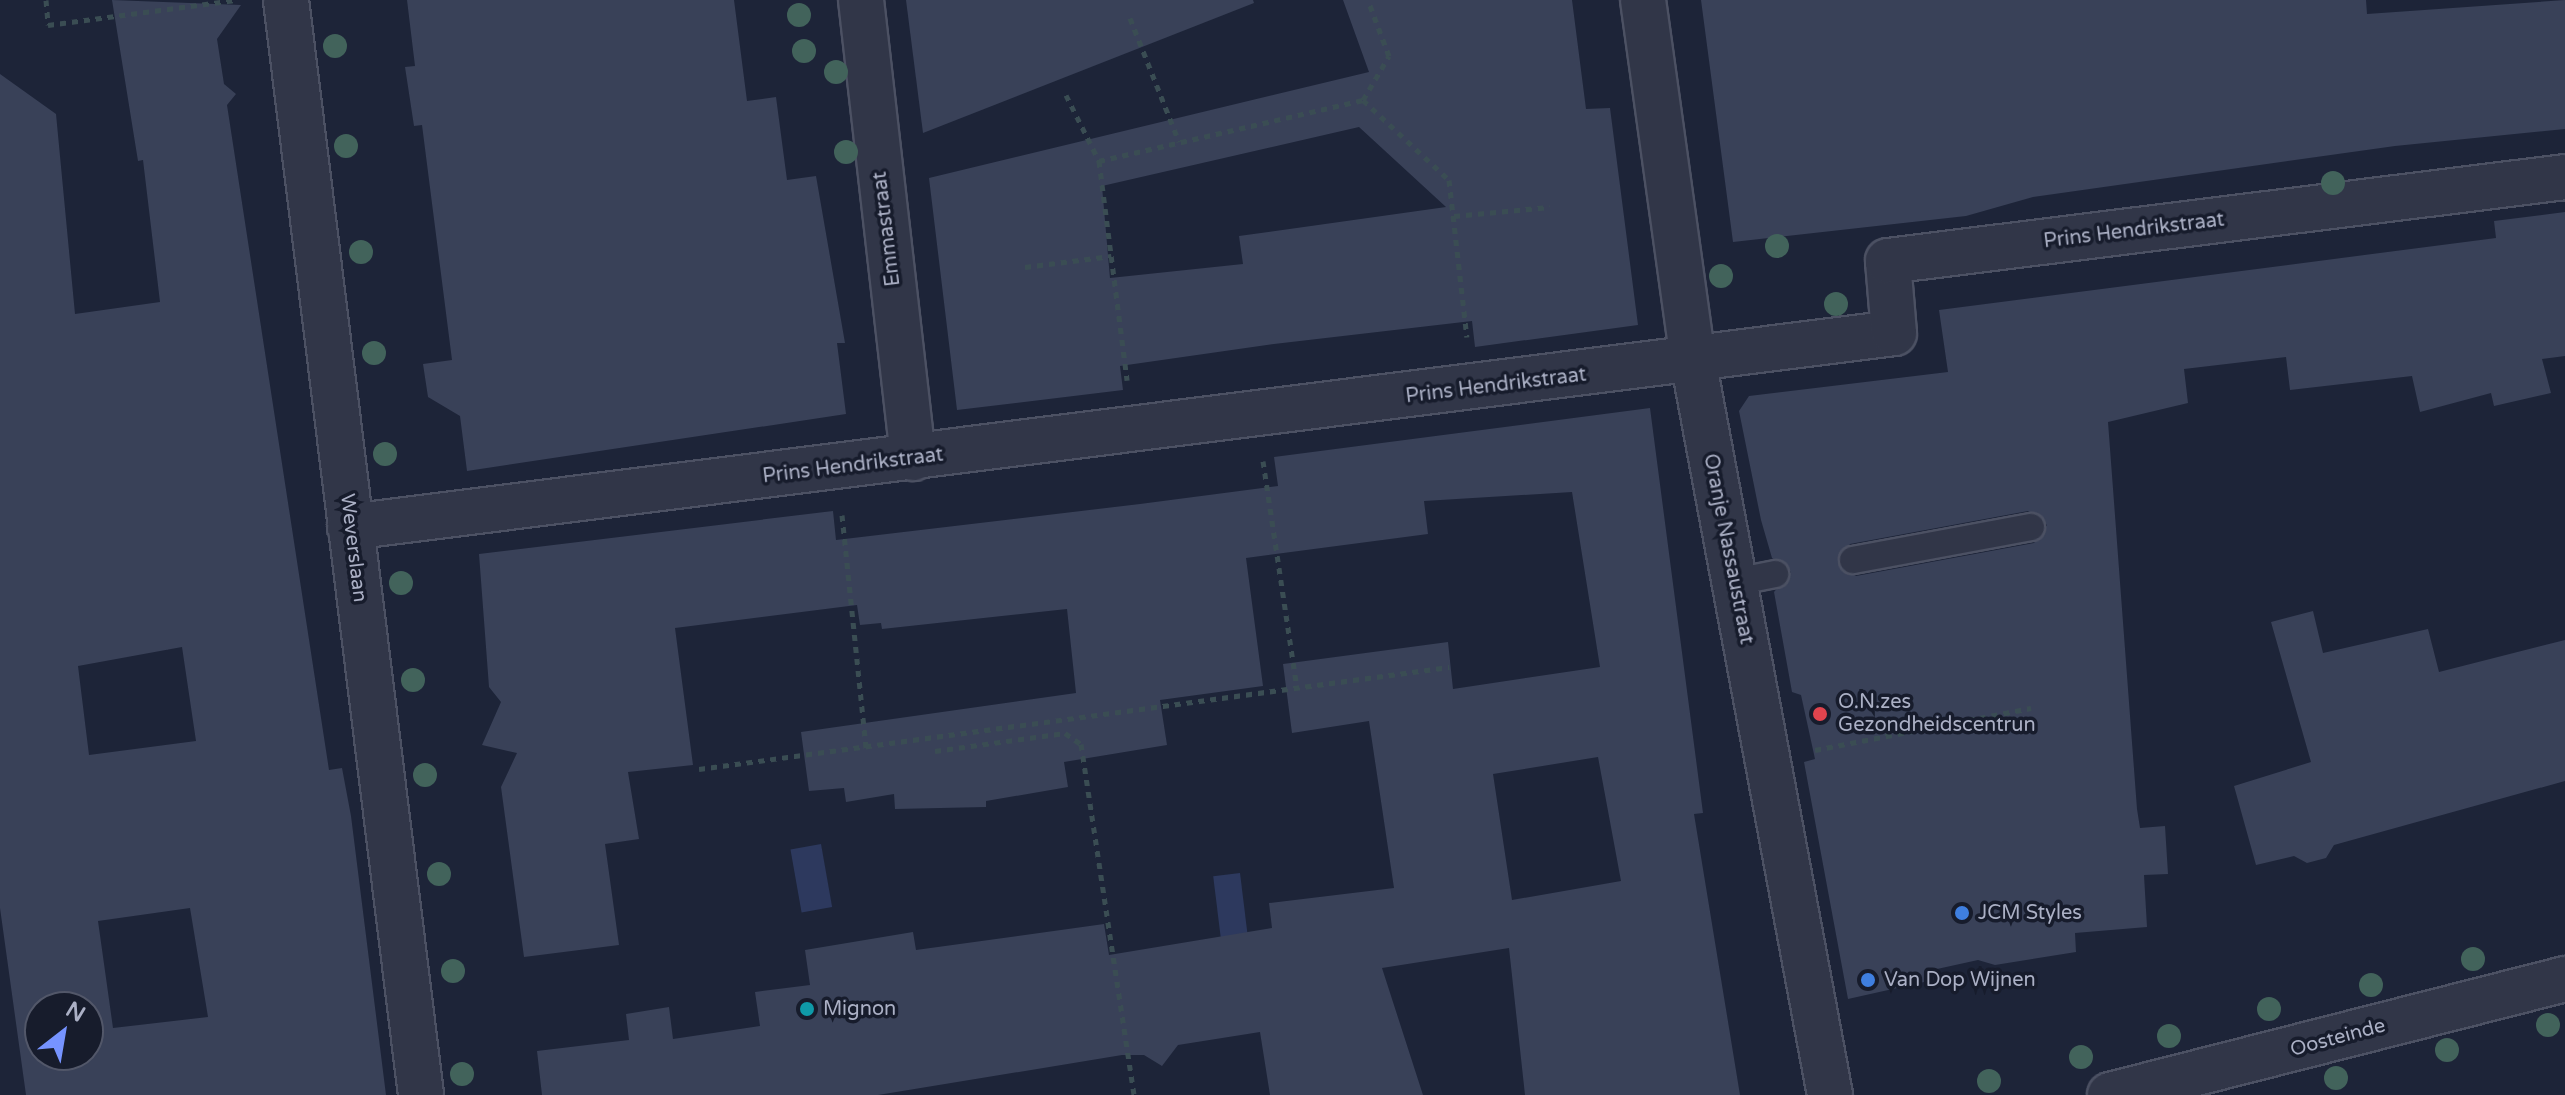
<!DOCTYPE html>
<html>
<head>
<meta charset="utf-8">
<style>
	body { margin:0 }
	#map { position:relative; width:2565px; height:1095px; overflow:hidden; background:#1d2438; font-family:"Varela Round",sans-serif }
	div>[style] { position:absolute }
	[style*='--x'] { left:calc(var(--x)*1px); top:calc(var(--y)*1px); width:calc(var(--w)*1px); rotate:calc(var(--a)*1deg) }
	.water>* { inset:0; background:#2d395e; transform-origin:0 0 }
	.building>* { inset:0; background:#394158 }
	.path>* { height:5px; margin-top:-2.5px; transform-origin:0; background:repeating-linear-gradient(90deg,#3a4d53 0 6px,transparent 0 12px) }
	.roads { filter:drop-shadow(2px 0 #4c5163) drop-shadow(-2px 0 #4c5163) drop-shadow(0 2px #4c5163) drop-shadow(0 -2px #4c5163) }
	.lane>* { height:26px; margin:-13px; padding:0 13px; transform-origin:13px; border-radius:13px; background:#313648 }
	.street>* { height:44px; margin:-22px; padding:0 22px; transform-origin:22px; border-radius:22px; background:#313648 }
	.trees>* { width:24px; height:24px; margin:-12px; border-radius:50%; background:#42635b }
	.dots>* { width:22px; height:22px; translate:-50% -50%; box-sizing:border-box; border:4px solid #171c2c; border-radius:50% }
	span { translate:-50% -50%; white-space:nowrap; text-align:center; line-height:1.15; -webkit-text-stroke:7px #171c2c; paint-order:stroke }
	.street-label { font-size:20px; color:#abb0c5 }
	.poi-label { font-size:20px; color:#abb0c5 }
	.left { translate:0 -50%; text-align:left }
	.north { position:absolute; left:24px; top:991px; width:80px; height:80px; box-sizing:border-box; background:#171c2c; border:2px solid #525769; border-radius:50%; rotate:31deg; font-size:22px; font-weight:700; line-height:32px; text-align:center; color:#abb0c5 }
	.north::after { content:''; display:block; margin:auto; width:28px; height:36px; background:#7693ff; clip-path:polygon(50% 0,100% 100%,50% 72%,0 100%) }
</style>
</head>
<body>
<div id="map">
	<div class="water">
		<i style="left:821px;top:844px;width:64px;height:31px;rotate:80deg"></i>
		<i style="left:1240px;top:873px;width:64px;height:27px;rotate:83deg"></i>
	</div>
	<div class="building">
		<i style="clip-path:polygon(evenodd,112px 0,241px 5px,217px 39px,224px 84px,236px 94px,227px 105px,329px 770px,342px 768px,351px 816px,386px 1095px,26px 1095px,0 908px,0 74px,56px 114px,75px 314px,160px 302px,143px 160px,138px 161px,112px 0,182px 647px,196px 741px,89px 755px,78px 666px,182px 647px,112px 0,190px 908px,208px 1017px,113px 1028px,98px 921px,190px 908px,112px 0,40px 1007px,88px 1007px,88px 1055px,40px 1055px,40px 1007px)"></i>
		<i style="clip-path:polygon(407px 0,734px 0,747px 101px,776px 97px,787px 180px,816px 176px,845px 343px,837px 343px,846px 414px,467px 471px,460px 416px,428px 397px,423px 364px,452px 360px,422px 125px,414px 126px,405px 67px,415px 66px)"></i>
		<i style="clip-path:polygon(906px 0,1253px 0,1254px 3px,923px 133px)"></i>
		<i style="clip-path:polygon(evenodd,1343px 0,1572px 0,1586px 109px,1610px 108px,1638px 325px,1475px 347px,1472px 321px,1274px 344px,1120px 366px,1123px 390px,957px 410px,929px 178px,1369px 72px,1343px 0,1359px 127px,1446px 207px,1239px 236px,1243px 264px,1110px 278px,1102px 186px,1359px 127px)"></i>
		<i style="clip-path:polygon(1701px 0,2366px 0,2367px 14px,2565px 0,2565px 129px,2395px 146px,2033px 197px,1966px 216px,1733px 242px)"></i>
		<i style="clip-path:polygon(evenodd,2565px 212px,2565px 356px,2542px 359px,2551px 393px,2494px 406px,2491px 393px,2420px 412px,2412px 376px,2290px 390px,2286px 357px,2184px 369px,2188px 403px,2108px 422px,2137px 809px,2140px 828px,2165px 826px,2168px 874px,2144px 875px,2147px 927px,2075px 933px,2076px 952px,1995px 965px,1978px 960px,1928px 971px,1924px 982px,1848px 999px,1804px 762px,1815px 759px,1801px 695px,1792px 692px,1774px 592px,1791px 572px,1772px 558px,1761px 520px,1739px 411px,1749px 396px,1948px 372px,1939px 310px,2496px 238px,2494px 221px,2565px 212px,2028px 511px,2047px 525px,2034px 543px,1856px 576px,1838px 564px,1850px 544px,2028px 511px)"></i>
		<i style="clip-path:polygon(evenodd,1650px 408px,1703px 813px,1694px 814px,1740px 1095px,1525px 1095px,1509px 948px,1382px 968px,1423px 1095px,1270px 1095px,1260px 1032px,1178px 1045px,1162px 1066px,1144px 1055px,1122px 1055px,878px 1095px,542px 1095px,537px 1051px,629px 1040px,626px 1014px,669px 1007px,673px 1039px,760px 1026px,755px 992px,810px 985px,805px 950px,913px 932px,916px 950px,1104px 924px,1109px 955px,1272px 928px,1269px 903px,1394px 888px,1369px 721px,1292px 733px,1283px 664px,1448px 642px,1453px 689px,1600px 667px,1572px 492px,1424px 501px,1428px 534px,1246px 558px,1263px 686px,1160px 700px,1167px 745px,1064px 762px,1068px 787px,986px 801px,986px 807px,895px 809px,894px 794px,846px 802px,844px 788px,809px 791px,801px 732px,1076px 693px,1067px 609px,882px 629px,881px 623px,860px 625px,857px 605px,675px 628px,693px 765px,628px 772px,639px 839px,605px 844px,619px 945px,524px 957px,501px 787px,517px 753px,482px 745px,501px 702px,489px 687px,479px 554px,833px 511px,836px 540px,1140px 504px,1278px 486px,1274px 457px,1650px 408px,1598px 757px,1621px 881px,1512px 900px,1493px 774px,1598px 757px)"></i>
		<i style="clip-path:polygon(2313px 611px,2323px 653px,2428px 629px,2439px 672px,2565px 640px,2565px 781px,2334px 845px,2326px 858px,2307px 863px,2294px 856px,2256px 865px,2234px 786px,2311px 762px,2271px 622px)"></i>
	</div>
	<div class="path">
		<i style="--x:46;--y:0;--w:25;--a:85"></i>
		<i style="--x:48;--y:25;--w:189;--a:-7.6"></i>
		<i style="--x:1130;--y:18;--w:133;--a:68.4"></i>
		<i style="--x:1066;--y:95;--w:74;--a:63.4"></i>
		<i style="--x:1099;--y:161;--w:221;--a:82.7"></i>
		<i style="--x:1363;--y:100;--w:117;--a:42.9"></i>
		<i style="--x:1449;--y:180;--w:158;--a:83.5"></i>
		<i style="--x:1099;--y:161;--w:271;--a:-13"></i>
		<i style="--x:1363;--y:100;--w:51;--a:-59.4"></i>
		<i style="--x:1389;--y:56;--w:60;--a:-110.6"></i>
		<i style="--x:1454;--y:216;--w:96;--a:-5.4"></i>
		<i style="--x:1025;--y:267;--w:87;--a:-7.3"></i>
		<i style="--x:1263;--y:461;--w:230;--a:81.5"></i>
		<i style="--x:842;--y:515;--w:235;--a:84.1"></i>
		<i style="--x:1815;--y:750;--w:220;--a:-11"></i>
		<i style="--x:935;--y:751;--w:131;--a:-7.9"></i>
		<i style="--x:1065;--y:733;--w:19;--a:35"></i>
		<i style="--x:1081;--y:744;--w:355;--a:81.4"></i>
		<i style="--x:699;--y:769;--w:757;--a:-7.74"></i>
	</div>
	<div class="roads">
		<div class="lane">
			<i style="--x:1853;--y:560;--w:181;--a:-10.5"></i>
			<i style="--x:1735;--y:582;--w:41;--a:-11.3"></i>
		</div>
		<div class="street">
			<i style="--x:286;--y:0;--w:1103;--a:82.97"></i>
			<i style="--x:861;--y:0;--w:461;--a:83.5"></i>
			<i style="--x:1643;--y:0;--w:363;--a:82.1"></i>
			<i style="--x:1693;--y:360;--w:748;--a:79.44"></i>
			<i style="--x:350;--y:527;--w:1556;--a:-7.16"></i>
			<i style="--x:1894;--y:333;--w:72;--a:-94.8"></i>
			<i style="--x:1888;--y:261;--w:682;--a:-7.07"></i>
			<i style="--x:2110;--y:1095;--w:470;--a:-14.3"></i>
		</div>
	</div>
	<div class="trees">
		<i style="left:799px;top:15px"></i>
		<i style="left:335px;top:46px"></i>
		<i style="left:804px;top:51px"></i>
		<i style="left:836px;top:72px"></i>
		<i style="left:346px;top:146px"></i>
		<i style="left:846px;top:152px"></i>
		<i style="left:2333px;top:183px"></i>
		<i style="left:1777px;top:246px"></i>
		<i style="left:361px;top:252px"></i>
		<i style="left:1721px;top:276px"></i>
		<i style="left:1836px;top:304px"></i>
		<i style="left:374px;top:353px"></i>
		<i style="left:385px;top:454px"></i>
		<i style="left:401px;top:583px"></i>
		<i style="left:413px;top:680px"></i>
		<i style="left:425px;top:775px"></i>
		<i style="left:439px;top:874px"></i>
		<i style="left:2473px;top:959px"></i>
		<i style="left:453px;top:971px"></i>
		<i style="left:2371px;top:985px"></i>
		<i style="left:2269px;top:1009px"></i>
		<i style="left:2548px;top:1025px"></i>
		<i style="left:2169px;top:1036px"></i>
		<i style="left:2447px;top:1050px"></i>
		<i style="left:2081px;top:1057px"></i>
		<i style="left:462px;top:1074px"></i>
		<i style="left:2336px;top:1078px"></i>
		<i style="left:1989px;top:1081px"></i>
	</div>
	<div class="dots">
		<i style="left:1820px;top:714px;background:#e0444e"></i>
		<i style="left:1962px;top:913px;background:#3f7fe0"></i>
		<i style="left:1868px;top:980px;background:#3f7fe0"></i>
		<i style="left:807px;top:1009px;background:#0f9aa8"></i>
	</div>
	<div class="street-label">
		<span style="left:887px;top:229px;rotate:-97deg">Emmastraat</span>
		<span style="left:2134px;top:231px;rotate:-7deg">Prins Hendrikstraat</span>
		<span style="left:1496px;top:386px;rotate:-7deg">Prins Hendrikstraat</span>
		<span style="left:853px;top:466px;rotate:-7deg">Prins Hendrikstraat</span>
		<span style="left:353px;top:548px;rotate:83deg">Weverslaan</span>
		<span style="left:1728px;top:549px;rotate:79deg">Oranje Nassaustraat</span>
		<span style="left:2338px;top:1038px;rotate:-15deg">Oosteinde</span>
	</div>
	<div class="poi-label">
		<span class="left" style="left:1838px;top:714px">O.N.zes<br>Gezondheidscentrun</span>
		<span class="left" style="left:1978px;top:913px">JCM Styles</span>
		<span class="left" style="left:1884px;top:980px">Van Dop Wijnen</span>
		<span class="left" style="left:823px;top:1009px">Mignon</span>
	</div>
	<div class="north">N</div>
</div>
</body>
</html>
